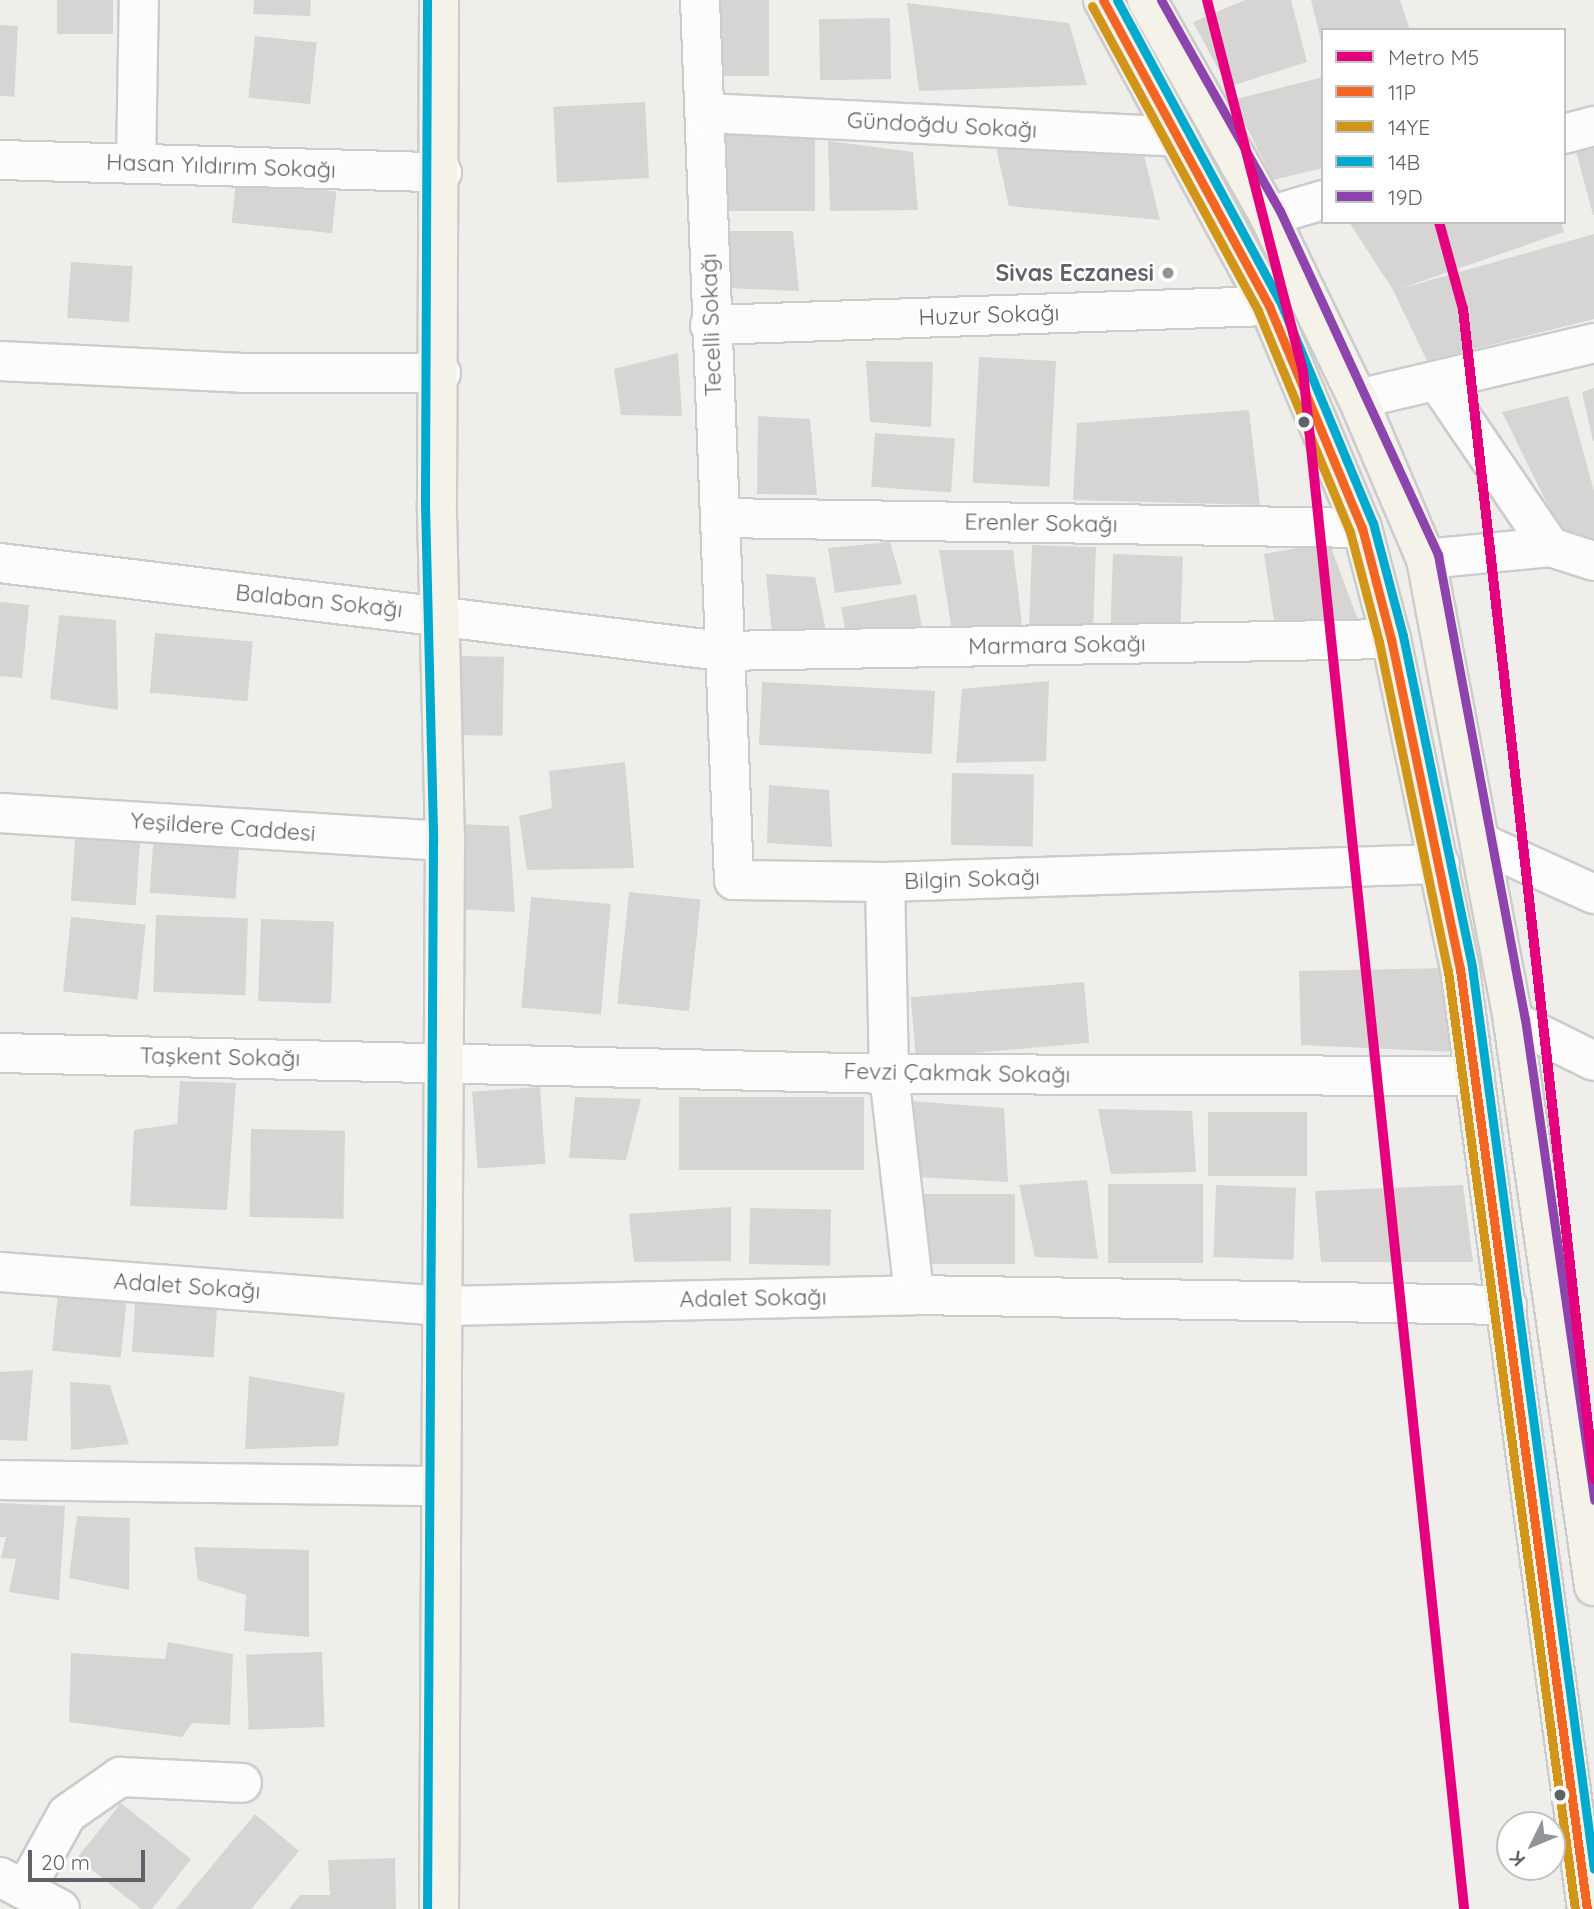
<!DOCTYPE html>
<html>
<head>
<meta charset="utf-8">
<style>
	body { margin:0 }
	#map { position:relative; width:1594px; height:1909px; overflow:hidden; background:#efeeea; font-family:Quicksand,sans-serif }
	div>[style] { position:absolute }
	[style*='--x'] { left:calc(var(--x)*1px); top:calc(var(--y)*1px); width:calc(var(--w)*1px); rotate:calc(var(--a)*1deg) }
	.building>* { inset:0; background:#d6d5d3; transform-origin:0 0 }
	.roads { filter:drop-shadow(2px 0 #cbcccc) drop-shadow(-2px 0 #cbcccc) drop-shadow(0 2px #cbcccc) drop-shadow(0 -2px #cbcccc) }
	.minor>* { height:38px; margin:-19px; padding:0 19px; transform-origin:19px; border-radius:19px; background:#fdfcfc }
	.major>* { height:38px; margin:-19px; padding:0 19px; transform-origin:19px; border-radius:19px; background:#f4f2e9 }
	.bus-1>* { height:9px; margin:-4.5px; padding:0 4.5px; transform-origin:4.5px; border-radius:4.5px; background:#f26522 }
	.bus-2>* { height:9px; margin:-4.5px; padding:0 4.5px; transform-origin:4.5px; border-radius:4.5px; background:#d1951a }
	.bus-3>* { height:9px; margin:-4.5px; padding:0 4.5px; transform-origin:4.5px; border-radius:4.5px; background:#00a9ce }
	.bus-4>* { height:9px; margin:-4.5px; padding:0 4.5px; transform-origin:4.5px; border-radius:4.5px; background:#8e44ad }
	.metro-1>* { height:10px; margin:-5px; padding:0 5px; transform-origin:5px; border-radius:5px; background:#e5007d }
	.dots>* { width:19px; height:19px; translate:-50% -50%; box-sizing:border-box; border:4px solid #fff; border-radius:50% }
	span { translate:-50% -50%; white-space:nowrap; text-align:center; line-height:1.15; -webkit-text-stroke:5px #fff; paint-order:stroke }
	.street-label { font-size:23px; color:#5f6368 }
	.poi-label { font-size:23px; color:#5f6368; font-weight:700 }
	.right { translate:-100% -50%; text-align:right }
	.legend { position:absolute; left:1321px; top:28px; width:245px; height:196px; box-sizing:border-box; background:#fff; border:2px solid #bfc1c3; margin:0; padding:9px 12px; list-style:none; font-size:21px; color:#5f6368 }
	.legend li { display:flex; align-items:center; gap:14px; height:35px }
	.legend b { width:35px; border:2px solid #bfc1c3 }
	.north { position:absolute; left:1496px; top:1811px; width:70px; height:70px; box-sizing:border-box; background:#fff; border:2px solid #bfc1c3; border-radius:50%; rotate:227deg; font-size:19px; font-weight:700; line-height:28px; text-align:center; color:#5f6368 }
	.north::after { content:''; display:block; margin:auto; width:24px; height:32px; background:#919496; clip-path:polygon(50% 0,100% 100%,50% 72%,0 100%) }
	.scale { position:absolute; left:28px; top:1850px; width:117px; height:32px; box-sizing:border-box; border:4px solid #5f6368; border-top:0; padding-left:9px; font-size:21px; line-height:24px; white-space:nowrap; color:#5f6368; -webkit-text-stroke:5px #fff; paint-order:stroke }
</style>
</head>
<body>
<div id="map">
	<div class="building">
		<i style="left:57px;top:0;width:56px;height:34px"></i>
		<i style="clip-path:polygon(254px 0,311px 0,310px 16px,253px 14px)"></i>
		<i style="left:719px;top:0;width:50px;height:76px"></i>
		<i style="clip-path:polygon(1245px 0,1291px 0,1307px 62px,1228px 87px,1193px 22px)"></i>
		<i style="clip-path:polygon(1311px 0,1400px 0,1410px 30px,1323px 30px,1322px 45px)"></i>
		<i style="clip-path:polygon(907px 3px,1069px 23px,1087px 85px,919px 91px)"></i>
		<i style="left:890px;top:18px;width:61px;height:71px;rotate:89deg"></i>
		<i style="left:0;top:25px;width:18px;height:71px;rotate:3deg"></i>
		<i style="left:255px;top:36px;width:62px;height:62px;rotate:6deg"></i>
		<i style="clip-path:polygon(1323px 77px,1323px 168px,1273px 180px,1233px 100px)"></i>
		<i style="left:645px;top:102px;width:76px;height:92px;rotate:87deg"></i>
		<i style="left:815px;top:132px;width:79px;height:97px;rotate:90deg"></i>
		<i style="clip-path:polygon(994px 139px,1142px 147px,1160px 220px,1009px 206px)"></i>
		<i style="clip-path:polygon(828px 141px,913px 152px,918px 210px,830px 211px)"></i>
		<i style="clip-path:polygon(1594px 147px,1594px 215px,1593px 215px,1576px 151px)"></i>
		<i style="left:236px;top:181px;width:101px;height:42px;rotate:6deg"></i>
		<i style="clip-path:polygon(1349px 222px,1561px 222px,1564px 232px,1399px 289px,1594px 234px,1594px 319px,1427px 361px,1393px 290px)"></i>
		<i style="clip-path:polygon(722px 231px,793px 231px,799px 291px,723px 288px)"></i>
		<i style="left:71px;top:262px;width:62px;height:56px;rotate:4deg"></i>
		<i style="clip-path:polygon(678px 353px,682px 416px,621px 415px,614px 369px)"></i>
		<i style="clip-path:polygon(866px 361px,933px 362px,931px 427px,870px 422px)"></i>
		<i style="left:1056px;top:361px;width:126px;height:77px;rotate:93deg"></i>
		<i style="clip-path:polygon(1594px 388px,1594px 440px,1593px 441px,1582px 392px)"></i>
		<i style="clip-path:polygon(1568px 396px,1594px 491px,1594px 542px,1568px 546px,1502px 412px)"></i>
		<i style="clip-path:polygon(1249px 410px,1260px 505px,1073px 500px,1077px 423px)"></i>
		<i style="clip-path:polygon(758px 416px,810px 419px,817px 495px,757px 494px)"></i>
		<i style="left:875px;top:433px;width:80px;height:54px;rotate:4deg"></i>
		<i style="clip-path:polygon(890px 542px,902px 584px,835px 593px,828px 548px)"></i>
		<i style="clip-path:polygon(1329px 542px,1358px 620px,1276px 634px,1264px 554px)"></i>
		<i style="left:1032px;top:545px;width:64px;height:95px;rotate:2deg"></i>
		<i style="clip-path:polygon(939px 550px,1013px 550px,1023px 633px,953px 637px)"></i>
		<i style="left:1113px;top:554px;width:70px;height:88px;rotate:2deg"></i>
		<i style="clip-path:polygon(766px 574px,815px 577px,826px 631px,772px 633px)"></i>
		<i style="left:916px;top:594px;width:40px;height:76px;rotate:80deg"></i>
		<i style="clip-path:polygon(0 602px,29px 605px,22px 678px,0 676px)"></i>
		<i style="clip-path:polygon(59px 615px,116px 620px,118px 710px,50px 699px)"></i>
		<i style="left:155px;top:633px;width:98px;height:60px;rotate:5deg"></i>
		<i style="left:455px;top:656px;width:49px;height:79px;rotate:1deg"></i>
		<i style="clip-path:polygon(1049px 681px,1046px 761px,956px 763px,962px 689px)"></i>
		<i style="left:935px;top:691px;width:63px;height:173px;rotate:93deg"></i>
		<i style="clip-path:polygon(625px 762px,634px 868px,527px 870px,519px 816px,552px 808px,549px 771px)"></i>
		<i style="left:952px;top:773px;width:82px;height:72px;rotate:1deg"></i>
		<i style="clip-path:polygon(769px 785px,829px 790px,832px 847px,767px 843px)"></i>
		<i style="clip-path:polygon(454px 824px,509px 826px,515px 912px,455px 909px)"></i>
		<i style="left:76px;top:827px;width:65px;height:74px;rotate:4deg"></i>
		<i style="left:154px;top:831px;width:86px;height:62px;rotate:4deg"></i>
		<i style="left:629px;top:892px;width:72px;height:112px;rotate:6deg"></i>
		<i style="left:531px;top:897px;width:80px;height:111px;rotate:5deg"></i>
		<i style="left:156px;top:915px;width:92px;height:77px;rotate:2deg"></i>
		<i style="left:71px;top:917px;width:75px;height:75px;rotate:6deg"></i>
		<i style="left:261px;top:919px;width:73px;height:82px;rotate:2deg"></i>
		<i style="clip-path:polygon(1450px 968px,1455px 1052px,1301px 1045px,1299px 971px)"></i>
		<i style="left:1084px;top:982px;width:61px;height:174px;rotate:85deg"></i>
		<i style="clip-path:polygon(180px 1081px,236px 1083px,227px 1210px,130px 1206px,134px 1130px,177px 1124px)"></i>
		<i style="left:540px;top:1087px;width:77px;height:68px;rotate:86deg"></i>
		<i style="clip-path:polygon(575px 1097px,641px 1099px,626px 1160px,569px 1158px)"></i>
		<i style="left:679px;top:1097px;width:185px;height:73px"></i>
		<i style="clip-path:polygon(910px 1101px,1004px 1108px,1008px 1182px,917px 1177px)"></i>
		<i style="clip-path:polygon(1098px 1109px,1192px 1111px,1196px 1172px,1111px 1174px)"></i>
		<i style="left:1208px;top:1112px;width:99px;height:64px"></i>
		<i style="left:251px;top:1129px;width:94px;height:88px;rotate:1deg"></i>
		<i style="clip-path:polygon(1087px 1180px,1098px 1259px,1035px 1257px,1019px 1185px)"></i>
		<i style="left:1108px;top:1184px;width:95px;height:79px"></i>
		<i style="left:1216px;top:1185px;width:80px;height:72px;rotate:2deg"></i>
		<i style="clip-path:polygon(1463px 1185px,1473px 1262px,1321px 1262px,1315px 1191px)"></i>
		<i style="left:924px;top:1194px;width:91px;height:70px"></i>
		<i style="clip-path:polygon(731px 1207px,731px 1261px,634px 1262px,629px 1214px)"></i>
		<i style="left:750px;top:1208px;width:81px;height:56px;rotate:1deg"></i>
		<i style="left:59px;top:1284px;width:69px;height:67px;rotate:6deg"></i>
		<i style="left:136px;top:1292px;width:82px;height:60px;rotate:4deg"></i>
		<i style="clip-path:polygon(33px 1370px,27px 1441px,0 1440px,0 1372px)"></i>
		<i style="clip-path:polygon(249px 1376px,345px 1393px,338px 1446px,245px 1449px)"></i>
		<i style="clip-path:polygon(70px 1382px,110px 1385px,129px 1444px,71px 1450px)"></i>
		<i style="clip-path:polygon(0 1503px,65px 1506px,59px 1600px,9px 1592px,16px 1559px,1px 1558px,6px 1537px,0 1537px)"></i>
		<i style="clip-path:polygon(77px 1516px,130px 1518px,129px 1590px,69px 1578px)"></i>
		<i style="clip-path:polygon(194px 1547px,309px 1550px,309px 1637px,244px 1631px,246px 1595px,198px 1580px)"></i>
		<i style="clip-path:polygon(168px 1642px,233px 1654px,230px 1725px,192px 1723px,182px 1737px,69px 1722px,71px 1653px,165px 1659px)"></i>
		<i style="left:322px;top:1652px;width:75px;height:76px;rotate:88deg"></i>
		<i style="clip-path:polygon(121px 1803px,191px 1859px,152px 1909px,141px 1909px,77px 1858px)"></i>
		<i style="clip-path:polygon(255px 1814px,299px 1851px,251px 1909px,176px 1909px)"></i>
		<i style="clip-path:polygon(395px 1858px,396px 1909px,289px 1909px,300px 1895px,330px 1895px,328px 1860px)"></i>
	</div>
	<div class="roads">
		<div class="minor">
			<i style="--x:700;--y:0;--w:881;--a:87.79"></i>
			<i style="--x:734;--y:880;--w:151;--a:0.8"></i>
			<i style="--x:885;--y:882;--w:555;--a:-1.86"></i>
			<i style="--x:706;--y:113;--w:472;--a:2.9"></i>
			<i style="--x:1564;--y:134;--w:31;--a:-15"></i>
			<i style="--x:0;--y:160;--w:442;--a:1.6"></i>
			<i style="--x:136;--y:164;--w:164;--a:-89"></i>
			<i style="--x:1269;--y:216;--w:56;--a:-16.5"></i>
			<i style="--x:710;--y:325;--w:559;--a:-1.95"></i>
			<i style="--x:0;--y:361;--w:243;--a:2.8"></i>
			<i style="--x:243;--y:373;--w:198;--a:0"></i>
			<i style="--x:1439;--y:384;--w:197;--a:55.7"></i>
			<i style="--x:1358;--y:399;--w:243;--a:-13.3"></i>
			<i style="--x:720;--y:518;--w:642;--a:0.89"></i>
			<i style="--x:1426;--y:559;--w:125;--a:-5.5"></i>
			<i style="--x:1550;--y:547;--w:46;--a:17.7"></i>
			<i style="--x:0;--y:563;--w:727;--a:6.95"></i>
			<i style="--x:722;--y:651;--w:669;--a:-1.03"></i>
			<i style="--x:0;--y:813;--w:446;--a:3.6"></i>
			<i style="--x:1481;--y:843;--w:124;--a:24.3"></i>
			<i style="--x:885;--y:882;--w:192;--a:88.8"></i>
			<i style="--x:889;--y:1074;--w:222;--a:83.5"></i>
			<i style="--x:1513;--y:1021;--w:90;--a:26.3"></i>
			<i style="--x:0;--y:1053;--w:889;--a:1.35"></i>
			<i style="--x:889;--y:1074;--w:586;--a:0.2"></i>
			<i style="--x:0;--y:1272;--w:444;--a:4.4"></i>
			<i style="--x:443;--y:1306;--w:471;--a:-1.3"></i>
			<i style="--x:914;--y:1295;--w:593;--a:0.97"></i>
			<i style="--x:0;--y:1480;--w:440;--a:0.8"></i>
			<i style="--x:0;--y:1877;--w:68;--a:28.1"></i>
			<i style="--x:27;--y:1886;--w:82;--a:-60.9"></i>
			<i style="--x:67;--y:1814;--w:65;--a:-34.9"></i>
			<i style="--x:120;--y:1777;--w:122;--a:2.8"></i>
		</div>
		<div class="major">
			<i style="--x:1103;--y:0;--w:348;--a:61.5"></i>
			<i style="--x:1269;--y:306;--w:241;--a:67.3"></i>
			<i style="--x:1362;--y:528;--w:115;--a:75.4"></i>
			<i style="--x:1391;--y:639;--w:337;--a:78.2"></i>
			<i style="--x:1460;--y:969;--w:949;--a:82.31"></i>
			<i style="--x:1147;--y:0;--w:248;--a:60.5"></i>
			<i style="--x:1269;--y:216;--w:203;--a:64.1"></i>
			<i style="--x:1358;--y:399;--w:174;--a:67"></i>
			<i style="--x:1426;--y:559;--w:470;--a:79.3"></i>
			<i style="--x:1513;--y:1021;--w:571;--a:81.84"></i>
			<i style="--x:439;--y:1909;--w:1068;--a:-89.68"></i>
			<i style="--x:445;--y:841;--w:337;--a:-91.4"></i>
			<i style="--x:437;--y:504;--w:504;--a:-89.77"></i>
		</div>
	</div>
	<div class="bus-1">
		<i style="--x:1103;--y:0;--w:348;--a:61.5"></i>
		<i style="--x:1269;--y:306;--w:241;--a:67.3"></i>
		<i style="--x:1362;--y:528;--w:115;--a:75.4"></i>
		<i style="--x:1391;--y:639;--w:337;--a:78.2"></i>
		<i style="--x:1460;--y:969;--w:949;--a:82.31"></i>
	</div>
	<div class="bus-2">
		<i style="--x:1092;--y:6;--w:347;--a:61.4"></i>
		<i style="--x:1258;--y:311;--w:239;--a:67.4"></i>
		<i style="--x:1350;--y:532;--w:114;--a:75.2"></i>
		<i style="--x:1379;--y:642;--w:336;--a:78.2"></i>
		<i style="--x:1448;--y:971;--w:947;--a:82.29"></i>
	</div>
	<div class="bus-3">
		<i style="--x:427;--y:0;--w:504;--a:90.23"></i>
		<i style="--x:425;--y:504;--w:337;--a:88.6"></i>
		<i style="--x:433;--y:841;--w:1068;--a:90.32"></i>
		<i style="--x:1117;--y:0;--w:342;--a:61.6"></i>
		<i style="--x:1280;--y:301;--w:241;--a:67.3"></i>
		<i style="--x:1373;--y:523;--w:117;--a:75.1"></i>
		<i style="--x:1403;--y:636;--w:338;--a:78.2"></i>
		<i style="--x:1472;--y:967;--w:910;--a:82.3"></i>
	</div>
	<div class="bus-4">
		<i style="--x:1161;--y:0;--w:242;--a:60.6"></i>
		<i style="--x:1280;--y:211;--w:379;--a:65.3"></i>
		<i style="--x:1438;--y:555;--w:472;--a:79.4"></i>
		<i style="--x:1525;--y:1019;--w:486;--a:81.8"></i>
	</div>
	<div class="metro-1">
		<i style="--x:1207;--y:0;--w:383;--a:75.5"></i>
		<i style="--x:1303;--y:371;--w:1546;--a:84.02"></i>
		<i style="--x:1439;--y:222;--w:90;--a:74.6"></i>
		<i style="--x:1463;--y:309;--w:1177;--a:83.61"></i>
	</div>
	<div class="dots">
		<i style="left:1168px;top:273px;background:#919496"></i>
		<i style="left:1304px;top:422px;background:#5f6368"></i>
		<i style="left:1560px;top:1795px;background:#5f6368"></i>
	</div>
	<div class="street-label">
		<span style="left:942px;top:125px;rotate:3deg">Gündoğdu Sokağı</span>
		<span style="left:221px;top:166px;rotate:2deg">Hasan Yıldırım Sokağı</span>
		<span style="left:989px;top:315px;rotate:-2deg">Huzur Sokağı</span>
		<span style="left:711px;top:325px;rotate:-92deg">Tecelli Sokağı</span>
		<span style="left:1041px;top:523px;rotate:1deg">Erenler Sokağı</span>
		<span style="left:319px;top:601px;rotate:6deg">Balaban Sokağı</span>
		<span style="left:1057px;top:645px;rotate:-1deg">Marmara Sokağı</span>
		<span style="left:223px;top:827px;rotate:4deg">Yeşildere Caddesi</span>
		<span style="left:972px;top:879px;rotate:-2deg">Bilgin Sokağı</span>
		<span style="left:220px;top:1057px;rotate:1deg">Taşkent Sokağı</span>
		<span style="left:957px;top:1073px;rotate:1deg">Fevzi Çakmak Sokağı</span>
		<span style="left:187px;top:1286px;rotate:4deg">Adalet Sokağı</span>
		<span style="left:753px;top:1298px;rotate:-1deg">Adalet Sokağı</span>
	</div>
	<div class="poi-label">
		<span class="right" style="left:1154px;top:273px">Sivas Eczanesi</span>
	</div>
	<ul class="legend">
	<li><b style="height:9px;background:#e5007d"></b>Metro M5</li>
	<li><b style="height:9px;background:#f26522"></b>11P</li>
	<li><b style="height:9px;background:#d1951a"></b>14YE</li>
	<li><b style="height:9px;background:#00a9ce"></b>14B</li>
	<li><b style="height:9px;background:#8e44ad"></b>19D</li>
	</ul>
	<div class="north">K</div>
	<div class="scale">20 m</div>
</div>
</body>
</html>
